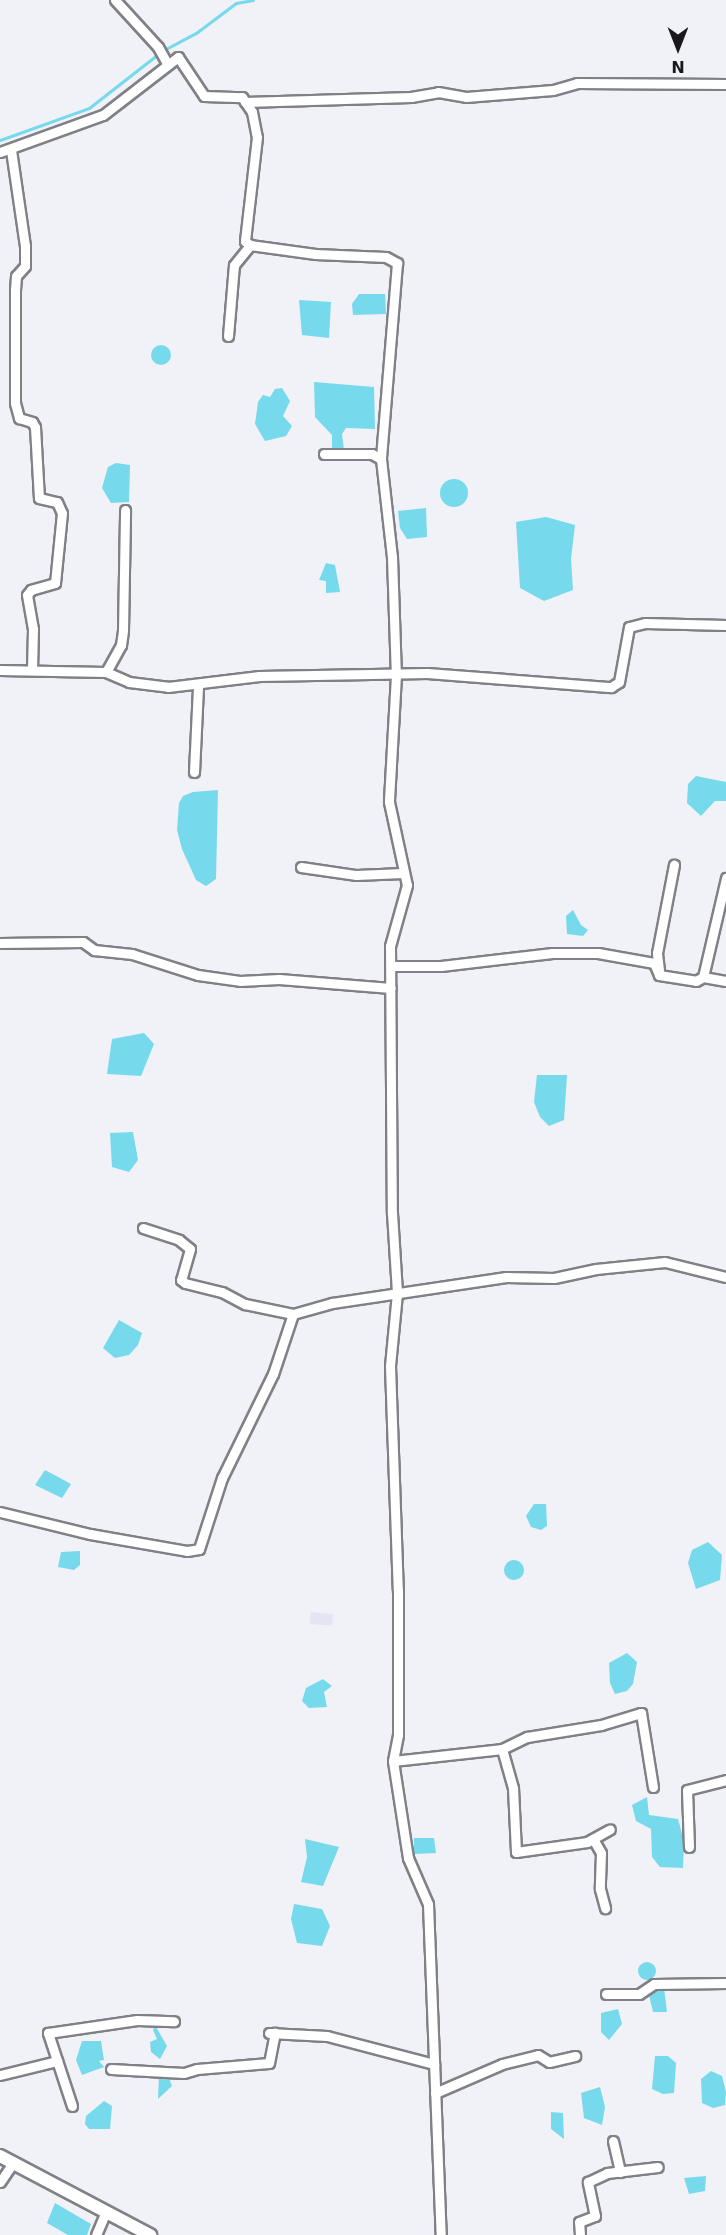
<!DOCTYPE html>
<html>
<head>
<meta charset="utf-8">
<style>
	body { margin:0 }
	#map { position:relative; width:726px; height:2235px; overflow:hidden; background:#f1f1f8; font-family:"DejaVu Sans",sans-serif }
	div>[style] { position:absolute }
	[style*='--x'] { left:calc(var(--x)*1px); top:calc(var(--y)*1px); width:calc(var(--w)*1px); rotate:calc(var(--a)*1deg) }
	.built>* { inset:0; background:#e4e4f3; transform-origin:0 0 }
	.water>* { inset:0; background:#76daec }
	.round { border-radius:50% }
	.stream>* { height:3px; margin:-1.5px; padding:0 1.5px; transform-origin:1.5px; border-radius:1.5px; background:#76daec }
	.roads { filter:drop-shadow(2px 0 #808086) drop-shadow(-2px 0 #808086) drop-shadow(0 2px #808086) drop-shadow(0 -2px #808086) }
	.minor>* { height:9px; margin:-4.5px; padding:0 4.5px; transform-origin:4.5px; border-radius:4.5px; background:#fff }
	.major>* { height:12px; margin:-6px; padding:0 6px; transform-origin:6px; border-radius:6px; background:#fff }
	span { translate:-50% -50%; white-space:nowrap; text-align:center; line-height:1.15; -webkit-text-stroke:4.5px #f1f1f8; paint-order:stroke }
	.north { position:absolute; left:648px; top:18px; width:60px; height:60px; -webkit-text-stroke:4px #f1f1f8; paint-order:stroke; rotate:180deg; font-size:16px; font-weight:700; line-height:24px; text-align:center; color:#19191c }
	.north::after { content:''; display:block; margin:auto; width:21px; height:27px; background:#19191c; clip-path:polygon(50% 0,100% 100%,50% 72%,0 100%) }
</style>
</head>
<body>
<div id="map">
	<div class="built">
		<i style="left:311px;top:1612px;width:22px;height:12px;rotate:5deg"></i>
	</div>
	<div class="water">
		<i style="clip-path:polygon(359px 294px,385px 294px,386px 314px,353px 315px,352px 304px)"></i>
		<i style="clip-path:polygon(299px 300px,331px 302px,329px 338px,302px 335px)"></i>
		<i class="round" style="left:151px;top:345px;width:20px;height:20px"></i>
		<i style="clip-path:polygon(314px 382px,374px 387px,375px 429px,346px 428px,342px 434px,344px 450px,332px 450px,332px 435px,315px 417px)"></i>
		<i style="clip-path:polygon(282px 388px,290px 401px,283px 416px,292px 426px,286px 436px,265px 441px,255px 424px,258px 402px,263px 395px,270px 397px,275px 389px)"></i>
		<i style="clip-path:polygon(116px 463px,130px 465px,129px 502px,111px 503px,102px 488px,108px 467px)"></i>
		<i class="round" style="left:440px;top:479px;width:28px;height:28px"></i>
		<i style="clip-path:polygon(426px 508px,427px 537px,407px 539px,400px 528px,398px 511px)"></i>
		<i style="clip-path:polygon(546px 517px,575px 525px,571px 559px,573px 590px,544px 601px,520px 588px,516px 522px)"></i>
		<i style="clip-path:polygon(326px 563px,335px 565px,340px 592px,326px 593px,326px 581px,319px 580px)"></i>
		<i style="clip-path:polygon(696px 776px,726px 782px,726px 801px,715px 801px,701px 816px,687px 803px,688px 784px)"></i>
		<i style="clip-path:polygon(218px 790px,216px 879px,206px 886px,196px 880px,182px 849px,177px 830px,179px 803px,183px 796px,193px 792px)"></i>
		<i style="clip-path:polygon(573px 910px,581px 925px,588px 930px,583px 936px,567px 934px,566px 916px)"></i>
		<i style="clip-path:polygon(144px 1033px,154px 1044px,141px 1076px,107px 1074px,112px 1039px)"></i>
		<i style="clip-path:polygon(537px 1075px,567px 1075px,564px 1120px,549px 1126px,540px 1117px,534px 1102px)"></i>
		<i style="clip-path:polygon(133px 1132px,138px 1160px,129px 1172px,112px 1167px,110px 1133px)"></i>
		<i style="clip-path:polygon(119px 1320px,142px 1333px,138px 1345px,129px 1355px,115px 1358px,103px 1348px)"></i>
		<i style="clip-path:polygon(45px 1470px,71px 1484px,62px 1498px,35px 1485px)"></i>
		<i style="clip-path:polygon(534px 1504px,546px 1504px,547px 1526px,541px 1530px,531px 1527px,526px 1516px)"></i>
		<i style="clip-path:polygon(708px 1542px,722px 1555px,720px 1580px,696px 1589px,688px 1563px,692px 1550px)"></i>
		<i style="clip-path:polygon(80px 1551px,80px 1565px,74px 1570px,58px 1567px,61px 1552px)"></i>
		<i class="round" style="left:504px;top:1560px;width:20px;height:20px"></i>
		<i style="clip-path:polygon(627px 1653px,637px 1662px,633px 1684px,627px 1691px,615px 1694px,610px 1683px,609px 1663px)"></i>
		<i style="clip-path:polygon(323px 1679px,332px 1686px,324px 1692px,327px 1707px,309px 1708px,302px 1701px,306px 1688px)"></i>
		<i style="clip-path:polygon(647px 1797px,649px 1815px,678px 1819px,684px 1841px,683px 1868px,660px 1867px,652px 1857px,651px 1829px,636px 1821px,632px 1805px)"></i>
		<i style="clip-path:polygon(414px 1838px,434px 1838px,436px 1853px,414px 1854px)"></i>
		<i style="clip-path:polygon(305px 1839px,339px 1847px,323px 1886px,301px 1882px,307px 1857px)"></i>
		<i style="clip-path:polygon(294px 1904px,322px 1909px,330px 1926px,322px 1946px,297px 1943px,291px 1919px)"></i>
		<i class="round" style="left:638px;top:1962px;width:18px;height:18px"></i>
		<i style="clip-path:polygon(664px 1988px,667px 2012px,653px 2012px,649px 1995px)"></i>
		<i style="clip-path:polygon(618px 2009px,622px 2024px,609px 2040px,601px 2032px,601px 2013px)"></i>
		<i style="clip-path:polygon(155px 2025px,167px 2046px,160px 2059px,151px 2052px,150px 2042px,157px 2039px,153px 2030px)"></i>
		<i style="clip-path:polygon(82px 2041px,101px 2041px,104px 2060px,99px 2061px,104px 2067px,82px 2075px,76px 2060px)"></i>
		<i style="clip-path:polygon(655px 2056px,668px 2056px,676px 2063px,674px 2093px,663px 2094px,652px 2089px)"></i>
		<i style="clip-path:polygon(711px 2071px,722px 2076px,726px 2092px,725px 2105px,713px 2108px,702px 2103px,701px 2079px)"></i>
		<i style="clip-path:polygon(159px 2074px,169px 2078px,172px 2086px,158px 2099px)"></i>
		<i style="clip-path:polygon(600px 2087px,605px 2107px,602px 2125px,584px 2118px,581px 2093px)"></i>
		<i style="clip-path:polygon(104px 2101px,112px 2106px,110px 2129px,89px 2129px,85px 2124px,86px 2116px)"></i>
		<i style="clip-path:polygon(551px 2112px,563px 2113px,564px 2139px,551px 2129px)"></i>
		<i style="clip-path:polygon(706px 2176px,705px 2191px,689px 2194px,684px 2178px)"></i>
		<i style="clip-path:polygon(55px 2203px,91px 2224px,87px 2235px,68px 2235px,47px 2223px)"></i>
	</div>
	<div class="stream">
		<i style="--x:0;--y:140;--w:95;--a:-19.8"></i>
		<i style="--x:89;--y:108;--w:93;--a:-38"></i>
		<i style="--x:162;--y:51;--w:38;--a:-28"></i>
		<i style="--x:196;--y:33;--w:50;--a:-36.9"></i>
		<i style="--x:236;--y:3;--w:17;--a:-10"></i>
	</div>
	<div class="roads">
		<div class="minor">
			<i style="--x:115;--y:0;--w:64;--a:47.5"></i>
			<i style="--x:158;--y:47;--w:18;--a:61"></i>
			<i style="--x:245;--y:102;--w:166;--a:-1.7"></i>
			<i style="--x:411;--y:97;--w:27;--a:-10"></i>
			<i style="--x:438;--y:92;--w:28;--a:10"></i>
			<i style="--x:466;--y:97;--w:87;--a:-4.6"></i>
			<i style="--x:553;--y:90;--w:25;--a:-16"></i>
			<i style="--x:577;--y:83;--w:149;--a:0.4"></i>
			<i style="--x:11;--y:150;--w:97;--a:81.7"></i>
			<i style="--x:25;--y:246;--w:20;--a:90"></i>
			<i style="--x:25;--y:266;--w:13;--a:132"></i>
			<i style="--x:16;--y:276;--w:14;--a:94"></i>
			<i style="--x:15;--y:290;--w:113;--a:90"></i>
			<i style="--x:15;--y:403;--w:16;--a:75"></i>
			<i style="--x:19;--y:418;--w:14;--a:17"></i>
			<i style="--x:32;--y:422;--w:6;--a:59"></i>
			<i style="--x:35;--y:427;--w:71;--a:86.8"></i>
			<i style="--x:39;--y:498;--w:18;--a:13"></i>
			<i style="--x:57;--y:502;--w:12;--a:66"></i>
			<i style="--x:62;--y:513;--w:70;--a:95.7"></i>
			<i style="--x:55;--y:583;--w:25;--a:164"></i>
			<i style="--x:31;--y:590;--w:6;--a:129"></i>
			<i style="--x:27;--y:595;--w:35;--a:80"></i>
			<i style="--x:33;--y:629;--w:40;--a:91.4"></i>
			<i style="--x:0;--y:152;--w:109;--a:-19.8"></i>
			<i style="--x:103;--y:115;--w:95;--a:-37.7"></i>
			<i style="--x:178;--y:57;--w:47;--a:56.3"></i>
			<i style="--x:204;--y:96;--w:38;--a:2"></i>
			<i style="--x:242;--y:97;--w:18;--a:56"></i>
			<i style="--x:252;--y:112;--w:25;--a:79"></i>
			<i style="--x:257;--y:137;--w:105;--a:96.6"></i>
			<i style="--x:245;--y:241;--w:6;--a:39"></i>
			<i style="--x:250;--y:245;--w:66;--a:7.9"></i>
			<i style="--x:315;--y:254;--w:71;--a:2.4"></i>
			<i style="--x:386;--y:257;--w:13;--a:29"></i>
			<i style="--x:397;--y:263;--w:197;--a:94.7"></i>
			<i style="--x:228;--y:336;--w:71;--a:-85.2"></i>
			<i style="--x:234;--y:265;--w:26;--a:-51"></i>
			<i style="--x:324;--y:454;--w:48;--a:0"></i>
			<i style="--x:372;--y:454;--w:10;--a:29"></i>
			<i style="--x:381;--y:459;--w:99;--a:83.6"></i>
			<i style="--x:392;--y:557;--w:118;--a:88.1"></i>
			<i style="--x:396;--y:675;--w:127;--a:93.2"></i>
			<i style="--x:389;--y:802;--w:85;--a:77.8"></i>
			<i style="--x:407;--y:885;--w:63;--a:105.6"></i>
			<i style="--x:390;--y:946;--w:267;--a:89.6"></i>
			<i style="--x:392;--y:1213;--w:80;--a:86.4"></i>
			<i style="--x:397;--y:1293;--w:73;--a:95.5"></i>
			<i style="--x:390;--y:1366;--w:224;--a:88"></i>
			<i style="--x:398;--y:1590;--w:145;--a:90"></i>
			<i style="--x:398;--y:1735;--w:26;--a:101"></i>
			<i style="--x:393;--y:1761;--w:98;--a:81.2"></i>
			<i style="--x:408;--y:1858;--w:50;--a:66.5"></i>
			<i style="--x:428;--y:1904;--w:331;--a:87.8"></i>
			<i style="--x:0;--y:670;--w:106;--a:1.1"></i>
			<i style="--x:106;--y:672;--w:25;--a:23"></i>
			<i style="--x:129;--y:682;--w:39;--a:7"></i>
			<i style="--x:168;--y:687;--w:92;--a:-6.9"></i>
			<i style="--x:259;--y:676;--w:168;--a:-1"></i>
			<i style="--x:427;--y:673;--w:185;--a:4.4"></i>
			<i style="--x:611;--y:687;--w:9;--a:-32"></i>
			<i style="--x:619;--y:682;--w:56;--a:-79.7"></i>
			<i style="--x:629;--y:627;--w:16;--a:-14"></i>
			<i style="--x:645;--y:623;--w:81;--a:1.4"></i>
			<i style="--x:106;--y:672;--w:31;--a:-61"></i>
			<i style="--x:121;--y:645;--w:15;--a:-82"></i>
			<i style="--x:123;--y:630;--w:120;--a:-89"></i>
			<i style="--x:194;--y:772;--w:86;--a:-87.3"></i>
			<i style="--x:301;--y:867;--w:56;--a:8.3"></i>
			<i style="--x:356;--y:875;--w:47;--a:-2.4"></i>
			<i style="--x:0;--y:943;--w:83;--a:-0.7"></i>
			<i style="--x:83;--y:942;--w:14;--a:36"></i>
			<i style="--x:94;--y:950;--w:38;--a:6"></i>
			<i style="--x:132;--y:954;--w:69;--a:17.7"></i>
			<i style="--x:198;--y:975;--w:42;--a:8.1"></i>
			<i style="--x:240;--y:981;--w:39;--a:-3"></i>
			<i style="--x:279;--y:979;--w:112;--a:4.6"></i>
			<i style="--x:391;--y:966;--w:50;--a:0"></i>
			<i style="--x:441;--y:966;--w:112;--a:-6.7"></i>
			<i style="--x:552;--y:953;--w:46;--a:0"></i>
			<i style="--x:598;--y:953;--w:57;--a:10.1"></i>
			<i style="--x:654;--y:963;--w:13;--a:67"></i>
			<i style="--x:659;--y:975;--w:37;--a:9"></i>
			<i style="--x:696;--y:981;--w:8;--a:-30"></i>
			<i style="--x:703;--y:977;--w:23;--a:10"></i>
			<i style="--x:659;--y:970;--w:17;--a:-97"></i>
			<i style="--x:657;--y:953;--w:90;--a:-79.1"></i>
			<i style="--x:703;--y:977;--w:102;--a:-76.9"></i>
			<i style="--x:143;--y:1228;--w:38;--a:18"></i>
			<i style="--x:179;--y:1240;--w:14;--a:39"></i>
			<i style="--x:190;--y:1249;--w:32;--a:106"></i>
			<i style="--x:181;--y:1280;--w:5;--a:37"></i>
			<i style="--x:185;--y:1283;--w:38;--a:14"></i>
			<i style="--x:222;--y:1292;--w:26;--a:28"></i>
			<i style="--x:245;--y:1304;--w:49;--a:11.8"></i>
			<i style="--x:293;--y:1314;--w:41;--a:-15.8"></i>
			<i style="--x:332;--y:1303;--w:176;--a:-8.5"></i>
			<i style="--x:506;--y:1277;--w:48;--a:1.2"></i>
			<i style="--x:554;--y:1278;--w:43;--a:-12.1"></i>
			<i style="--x:596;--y:1269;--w:69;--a:-5.8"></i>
			<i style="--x:665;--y:1262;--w:63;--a:13.8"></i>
			<i style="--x:0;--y:1512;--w:93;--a:13.7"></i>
			<i style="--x:90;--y:1534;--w:98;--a:9.9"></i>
			<i style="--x:187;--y:1551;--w:12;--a:-9"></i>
			<i style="--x:199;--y:1549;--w:75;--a:-72.1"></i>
			<i style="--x:222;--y:1478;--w:116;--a:-63.9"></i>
			<i style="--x:273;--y:1374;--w:63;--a:-71.6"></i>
			<i style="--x:502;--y:1749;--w:41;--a:74.2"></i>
			<i style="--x:513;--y:1788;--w:64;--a:87.3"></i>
			<i style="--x:516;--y:1852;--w:72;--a:-8"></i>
			<i style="--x:587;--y:1842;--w:26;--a:-29"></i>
			<i style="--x:393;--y:1761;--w:110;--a:-6.3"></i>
			<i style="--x:502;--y:1749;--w:28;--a:-26"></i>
			<i style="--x:527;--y:1737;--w:75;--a:-9.2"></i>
			<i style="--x:601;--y:1725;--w:42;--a:-16.7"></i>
			<i style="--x:641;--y:1713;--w:75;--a:80.8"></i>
			<i style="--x:593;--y:1839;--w:16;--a:60"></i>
			<i style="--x:601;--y:1853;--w:36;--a:92"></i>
			<i style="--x:600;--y:1889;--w:20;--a:75"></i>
			<i style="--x:689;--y:1847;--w:57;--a:-92"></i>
			<i style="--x:687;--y:1790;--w:40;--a:-14.4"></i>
			<i style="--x:606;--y:1994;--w:33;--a:0"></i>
			<i style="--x:639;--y:1994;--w:18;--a:-34"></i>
			<i style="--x:654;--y:1984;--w:72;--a:-0.8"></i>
			<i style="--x:269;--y:2033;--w:58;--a:3"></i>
			<i style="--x:327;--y:2036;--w:111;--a:14.7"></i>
			<i style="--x:111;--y:2069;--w:73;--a:3.1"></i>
			<i style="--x:184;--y:2073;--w:14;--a:-17"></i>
			<i style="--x:197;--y:2069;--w:72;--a:-4.8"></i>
			<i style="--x:269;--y:2063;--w:31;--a:-79"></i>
			<i style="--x:0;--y:2075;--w:59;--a:-13.8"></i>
			<i style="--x:435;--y:2093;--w:73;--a:-23.4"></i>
			<i style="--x:502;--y:2064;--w:37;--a:-14"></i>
			<i style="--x:538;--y:2055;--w:13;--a:32"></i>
			<i style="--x:549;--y:2062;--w:27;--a:-13"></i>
			<i style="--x:72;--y:2106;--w:77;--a:-108.2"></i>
			<i style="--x:48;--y:2033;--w:90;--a:-8.3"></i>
			<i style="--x:137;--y:2020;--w:37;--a:2"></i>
			<i style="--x:613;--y:2141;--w:32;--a:77"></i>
			<i style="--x:0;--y:2182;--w:23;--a:-56"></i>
			<i style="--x:96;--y:2235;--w:23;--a:-67"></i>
			<i style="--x:580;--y:2235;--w:13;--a:-94"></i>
			<i style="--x:579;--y:2222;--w:17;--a:-21"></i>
			<i style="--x:595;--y:2216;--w:35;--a:-102"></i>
			<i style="--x:588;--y:2182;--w:21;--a:-25"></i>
			<i style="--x:607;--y:2173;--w:51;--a:-6.7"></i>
		</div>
		<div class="major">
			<i style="--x:0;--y:2156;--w:170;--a:27.8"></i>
		</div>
	</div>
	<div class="north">N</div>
</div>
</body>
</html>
